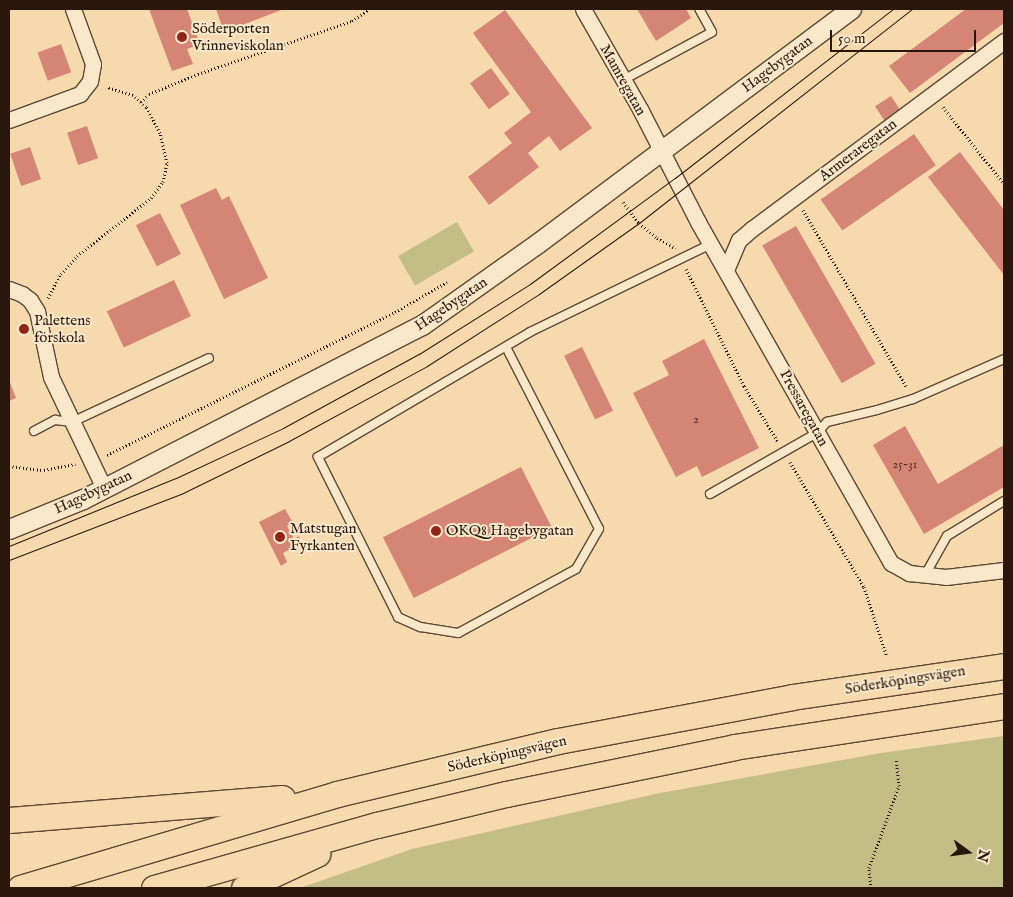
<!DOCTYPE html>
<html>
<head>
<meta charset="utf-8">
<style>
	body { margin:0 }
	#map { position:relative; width:1013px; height:897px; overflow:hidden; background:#f6daae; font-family:"IM FELL English",serif }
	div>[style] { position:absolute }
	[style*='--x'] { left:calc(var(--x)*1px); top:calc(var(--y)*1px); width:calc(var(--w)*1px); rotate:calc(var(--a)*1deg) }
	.green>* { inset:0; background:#c3bd86; transform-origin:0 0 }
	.building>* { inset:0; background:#d48576; transform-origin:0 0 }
	.path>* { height:3px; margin-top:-1.5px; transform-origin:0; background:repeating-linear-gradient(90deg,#29170d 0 1px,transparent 0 3.5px) }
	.roads { filter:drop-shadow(1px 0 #5c4835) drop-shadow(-1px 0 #5c4835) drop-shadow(0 1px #5c4835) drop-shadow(0 -1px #5c4835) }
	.service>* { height:8px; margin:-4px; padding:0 4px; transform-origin:4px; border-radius:4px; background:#f9e7ca }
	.minor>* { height:15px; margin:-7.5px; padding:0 7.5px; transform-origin:7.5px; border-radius:7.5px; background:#f9e7ca }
	.tertiary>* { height:19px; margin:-9.5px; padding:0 9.5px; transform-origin:9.5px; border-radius:9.5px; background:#f9e7ca }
	.trunk>* { height:25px; margin:-12.5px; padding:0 12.5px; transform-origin:12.5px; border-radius:12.5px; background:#f6daae }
	.tram>* { height:1px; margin:-0.5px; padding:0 0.5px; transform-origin:0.5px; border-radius:0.5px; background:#29170d }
	.dots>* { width:14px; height:14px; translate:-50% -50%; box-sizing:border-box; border:2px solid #f9e7ca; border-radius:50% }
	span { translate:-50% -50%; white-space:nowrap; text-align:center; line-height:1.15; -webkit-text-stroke:4px #f9e7ca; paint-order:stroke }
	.number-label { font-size:12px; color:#543227 }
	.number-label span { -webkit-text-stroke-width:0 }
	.poi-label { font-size:15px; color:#29170d }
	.left { translate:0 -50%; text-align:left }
	.street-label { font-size:15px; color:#29170d }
	.frame { position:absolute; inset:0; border:10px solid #29170d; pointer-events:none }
	.north { position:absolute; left:943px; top:827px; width:50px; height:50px; -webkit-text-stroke:4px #f9e7ca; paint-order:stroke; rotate:104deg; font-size:14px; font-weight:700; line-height:20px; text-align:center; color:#29170d }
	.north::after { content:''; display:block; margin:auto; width:18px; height:22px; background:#29170d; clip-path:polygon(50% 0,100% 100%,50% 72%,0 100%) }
	.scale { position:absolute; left:830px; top:30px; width:146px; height:22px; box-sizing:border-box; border:2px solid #29170d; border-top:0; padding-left:6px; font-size:15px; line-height:18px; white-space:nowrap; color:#29170d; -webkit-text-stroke:4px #f9e7ca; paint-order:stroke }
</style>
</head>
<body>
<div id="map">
	<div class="green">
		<i style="left:457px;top:222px;width:34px;height:68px;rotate:60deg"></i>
		<i style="clip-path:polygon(1004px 736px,1004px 888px,300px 888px,412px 849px,655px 794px,881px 753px)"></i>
	</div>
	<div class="building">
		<i style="clip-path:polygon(149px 9px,187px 9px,200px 44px,187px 49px,193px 64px,172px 71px)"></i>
		<i style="clip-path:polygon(216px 9px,284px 9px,224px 32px)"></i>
		<i style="clip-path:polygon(637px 9px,686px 9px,691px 18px,656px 41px)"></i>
		<i style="clip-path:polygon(966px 9px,1004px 9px,1004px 23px,910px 93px,889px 66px)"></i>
		<i style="clip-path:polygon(505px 10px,592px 128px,560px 151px,549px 136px,528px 153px,539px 167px,489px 205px,468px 177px,512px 143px,504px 133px,531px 112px,473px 33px)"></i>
		<i style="left:61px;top:44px;width:30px;height:25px;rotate:70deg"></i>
		<i style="left:491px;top:68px;width:32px;height:26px;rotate:54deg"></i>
		<i style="left:891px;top:96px;width:20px;height:19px;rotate:57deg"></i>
		<i style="left:87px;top:126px;width:34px;height:21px;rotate:71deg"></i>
		<i style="left:914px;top:134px;width:38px;height:114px;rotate:55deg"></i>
		<i style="left:30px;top:147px;width:34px;height:21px;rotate:71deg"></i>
		<i style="clip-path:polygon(960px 152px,1004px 210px,1004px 275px,928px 177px)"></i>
		<i style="clip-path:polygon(216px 188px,222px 200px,229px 196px,268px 278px,224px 299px,180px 205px)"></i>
		<i style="left:160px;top:213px;width:46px;height:27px;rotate:63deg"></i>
		<i style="left:796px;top:226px;width:159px;height:39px;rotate:60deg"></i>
		<i style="left:174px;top:280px;width:40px;height:74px;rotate:65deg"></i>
		<i style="clip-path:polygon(704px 339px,759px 448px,702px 477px,697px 466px,676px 477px,633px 393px,669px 375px,662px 361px)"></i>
		<i style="left:582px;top:347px;width:71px;height:20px;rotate:64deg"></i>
		<i style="clip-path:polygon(9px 380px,16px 398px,9px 401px)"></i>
		<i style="clip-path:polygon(905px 426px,938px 484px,1004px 445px,1004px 487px,924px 534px,873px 445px)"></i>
		<i style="left:521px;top:467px;width:68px;height:155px;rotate:63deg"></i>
		<i style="clip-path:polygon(285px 509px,293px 523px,287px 526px,294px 539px,299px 536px,302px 543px,283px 553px,287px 562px,281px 566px,259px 522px)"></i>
	</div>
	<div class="path">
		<i style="--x:141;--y:102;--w:11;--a:-45"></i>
		<i style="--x:149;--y:94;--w:53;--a:-22.2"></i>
		<i style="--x:198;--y:74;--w:163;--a:-19"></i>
		<i style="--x:352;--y:21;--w:21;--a:-35"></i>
		<i style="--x:943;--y:107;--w:98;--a:51.6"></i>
		<i style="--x:623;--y:202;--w:26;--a:53"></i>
		<i style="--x:639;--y:223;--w:23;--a:40"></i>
		<i style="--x:657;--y:238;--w:21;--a:29"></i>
		<i style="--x:803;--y:210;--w:206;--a:59.7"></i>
		<i style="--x:686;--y:269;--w:131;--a:63.6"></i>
		<i style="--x:744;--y:386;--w:66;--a:58.7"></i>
		<i style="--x:48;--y:298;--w:27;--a:-62"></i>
		<i style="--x:61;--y:274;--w:24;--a:-48"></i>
		<i style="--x:77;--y:256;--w:94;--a:-38.1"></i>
		<i style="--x:151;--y:198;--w:20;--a:-53"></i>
		<i style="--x:163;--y:182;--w:19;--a:-78"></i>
		<i style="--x:167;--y:163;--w:31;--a:-103"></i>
		<i style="--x:160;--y:133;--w:30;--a:-118"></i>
		<i style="--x:146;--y:107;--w:18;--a:-137"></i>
		<i style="--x:133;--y:95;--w:28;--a:-163"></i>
		<i style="--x:107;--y:455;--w:322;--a:-26.4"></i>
		<i style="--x:395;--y:312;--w:60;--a:-30"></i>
		<i style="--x:790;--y:462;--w:145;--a:59.4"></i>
		<i style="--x:864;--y:587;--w:71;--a:71.8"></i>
		<i style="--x:9;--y:466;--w:35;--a:7"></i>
		<i style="--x:44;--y:470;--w:32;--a:-11"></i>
		<i style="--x:871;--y:888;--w:20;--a:-96"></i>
		<i style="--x:869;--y:868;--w:87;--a:-69.9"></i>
		<i style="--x:899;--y:786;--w:27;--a:-96"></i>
	</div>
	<div class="roads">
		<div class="service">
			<i style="--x:623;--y:80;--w:101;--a:-28.3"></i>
			<i style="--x:712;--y:32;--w:26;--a:-119"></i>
			<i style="--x:506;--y:347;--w:204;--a:62.9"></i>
			<i style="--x:599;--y:529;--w:46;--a:119.9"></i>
			<i style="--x:576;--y:569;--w:134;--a:151.5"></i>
			<i style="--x:458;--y:633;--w:38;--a:-171"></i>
			<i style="--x:420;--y:627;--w:24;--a:-156"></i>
			<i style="--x:398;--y:617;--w:179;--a:-116.6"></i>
			<i style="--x:318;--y:457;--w:246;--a:-30.5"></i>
			<i style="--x:530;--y:332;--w:201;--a:-25.9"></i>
			<i style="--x:34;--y:431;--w:24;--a:-28"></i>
			<i style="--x:55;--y:420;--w:17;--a:7"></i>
			<i style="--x:72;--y:422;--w:151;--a:-25"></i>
			<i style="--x:710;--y:494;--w:123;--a:-29.7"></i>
			<i style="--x:817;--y:433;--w:15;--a:-48"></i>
			<i style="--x:827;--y:422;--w:51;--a:-13.5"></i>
			<i style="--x:877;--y:410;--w:38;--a:-17"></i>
			<i style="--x:913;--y:399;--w:99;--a:-23.7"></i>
			<i style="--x:925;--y:575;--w:45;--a:-60.6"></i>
			<i style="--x:947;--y:536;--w:67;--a:-31.6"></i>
		</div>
		<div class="minor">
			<i style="--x:583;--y:9;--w:115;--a:60.3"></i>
			<i style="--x:640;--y:109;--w:127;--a:62.8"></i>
			<i style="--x:698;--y:222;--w:392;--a:60.5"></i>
			<i style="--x:891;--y:563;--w:21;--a:29"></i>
			<i style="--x:909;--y:573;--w:37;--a:6"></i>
			<i style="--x:946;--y:577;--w:58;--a:-6.9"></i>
			<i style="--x:9;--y:120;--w:76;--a:-20.1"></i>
			<i style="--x:80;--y:94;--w:16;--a:-52"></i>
			<i style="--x:90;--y:81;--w:17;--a:-80"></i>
			<i style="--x:93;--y:64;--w:59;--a:-110"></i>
			<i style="--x:726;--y:270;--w:33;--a:-67"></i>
			<i style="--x:739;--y:240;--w:18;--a:-41"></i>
			<i style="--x:753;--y:228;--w:313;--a:-36.7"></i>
			<i style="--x:9;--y:289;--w:14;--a:21"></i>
			<i style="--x:22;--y:294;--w:10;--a:37"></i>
			<i style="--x:30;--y:300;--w:13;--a:58"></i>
			<i style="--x:37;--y:311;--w:67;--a:78"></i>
			<i style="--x:51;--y:377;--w:123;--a:64.5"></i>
		</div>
		<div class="tertiary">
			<i style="--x:9;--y:529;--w:80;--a:-22.1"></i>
			<i style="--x:83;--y:499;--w:381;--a:-27.2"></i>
			<i style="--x:422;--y:325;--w:142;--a:-35.3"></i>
			<i style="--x:538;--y:243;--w:391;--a:-36.8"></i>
		</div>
		<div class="trunk">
			<i style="--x:9;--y:820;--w:274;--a:-4.6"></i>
			<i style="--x:20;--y:888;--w:331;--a:-16.5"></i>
			<i style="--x:337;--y:794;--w:227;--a:-13.5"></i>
			<i style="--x:558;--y:741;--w:238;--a:-10.6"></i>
			<i style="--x:792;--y:697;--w:214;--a:-8.3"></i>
			<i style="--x:154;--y:888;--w:232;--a:-15.8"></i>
			<i style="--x:377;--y:825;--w:133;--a:-13.5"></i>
			<i style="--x:506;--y:794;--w:233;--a:-11.6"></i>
			<i style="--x:734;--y:747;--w:273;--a:-8.6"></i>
			<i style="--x:244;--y:888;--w:81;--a:-25"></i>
		</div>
	</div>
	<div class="tram">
		<i style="--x:9;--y:546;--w:180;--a:-22.2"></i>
		<i style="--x:176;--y:478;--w:118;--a:-25"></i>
		<i style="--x:283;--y:428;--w:155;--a:-28.6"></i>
		<i style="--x:419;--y:354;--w:131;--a:-32.2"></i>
		<i style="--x:530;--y:284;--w:180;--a:-36.2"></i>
		<i style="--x:675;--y:178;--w:276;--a:-37.8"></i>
		<i style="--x:9;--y:560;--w:184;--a:-21"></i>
		<i style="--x:181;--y:494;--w:120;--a:-26.1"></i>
		<i style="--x:289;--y:441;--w:157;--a:-28.5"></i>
		<i style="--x:427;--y:366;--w:133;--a:-32.7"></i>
		<i style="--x:539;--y:294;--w:123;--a:-35.4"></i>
		<i style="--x:639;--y:223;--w:347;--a:-38.1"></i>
	</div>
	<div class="dots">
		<i style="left:182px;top:37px;background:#8f2418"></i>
		<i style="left:24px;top:329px;background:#8f2418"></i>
		<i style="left:436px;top:531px;background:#8f2418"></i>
		<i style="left:280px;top:537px;background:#8f2418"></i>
	</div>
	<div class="number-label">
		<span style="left:696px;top:420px">2</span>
		<span style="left:905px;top:465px">25-31</span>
	</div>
	<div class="poi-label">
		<span class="left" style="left:192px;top:37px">Söderporten<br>Vrinneviskolan</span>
		<span class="left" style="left:34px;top:329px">Palettens<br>förskola</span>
		<span class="left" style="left:290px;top:537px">Matstugan<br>Fyrkanten</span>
		<span class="left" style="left:446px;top:531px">OKQ8 Hagebygatan</span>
	</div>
	<div class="street-label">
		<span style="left:777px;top:64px;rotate:-37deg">Hagebygatan</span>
		<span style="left:623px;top:80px;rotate:61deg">Mamregatan</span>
		<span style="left:858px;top:150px;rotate:-37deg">Armeraregatan</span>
		<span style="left:451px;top:304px;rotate:-34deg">Hagebygatan</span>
		<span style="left:804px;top:408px;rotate:61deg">Pressaregatan</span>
		<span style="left:93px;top:492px;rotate:-25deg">Hagebygatan</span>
		<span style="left:905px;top:680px;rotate:-9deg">Söderköpingsvägen</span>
		<span style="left:507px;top:754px;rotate:-13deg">Söderköpingsvägen</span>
	</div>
	<div class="frame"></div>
	<div class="north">N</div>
	<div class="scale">50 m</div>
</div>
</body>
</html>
